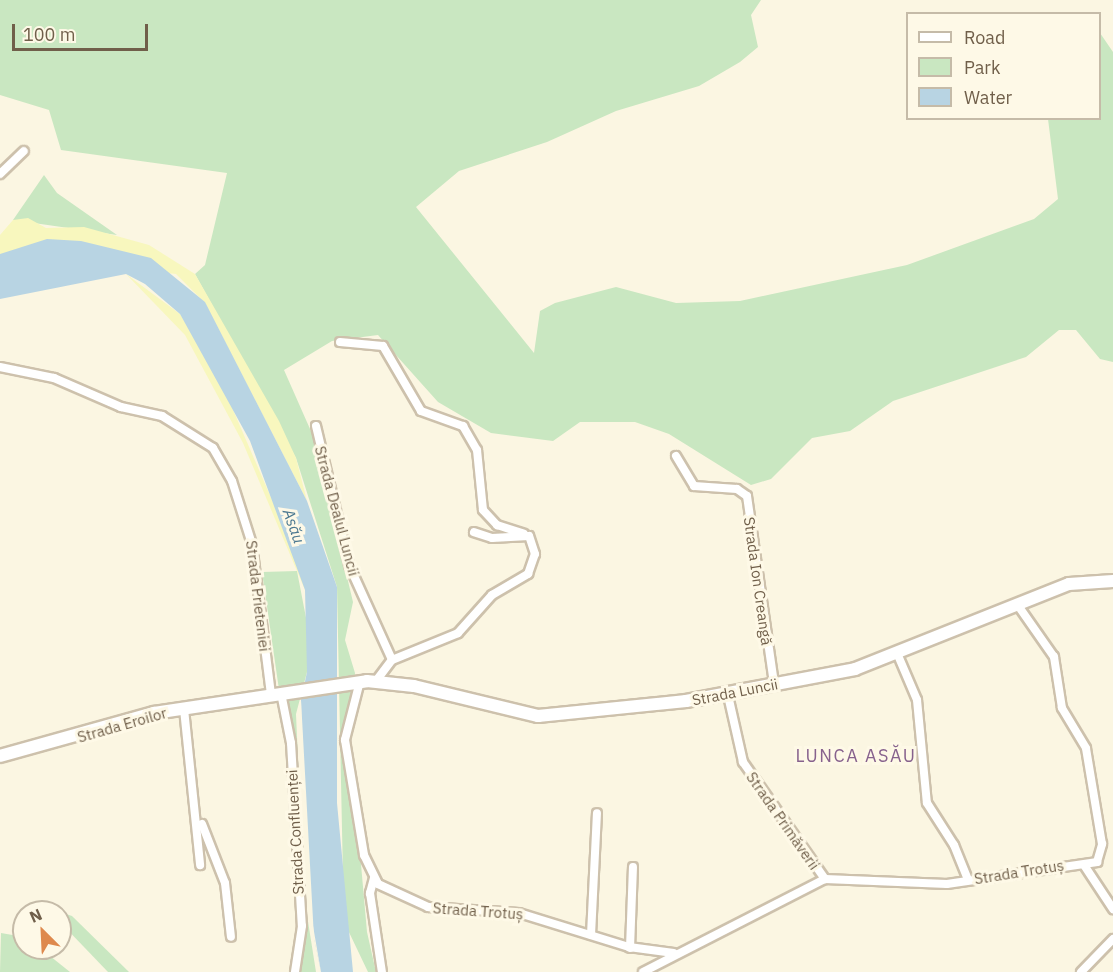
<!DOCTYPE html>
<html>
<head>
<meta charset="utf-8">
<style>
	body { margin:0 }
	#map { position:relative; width:1113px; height:972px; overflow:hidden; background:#fbf6e2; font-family:"IBM Plex Sans",sans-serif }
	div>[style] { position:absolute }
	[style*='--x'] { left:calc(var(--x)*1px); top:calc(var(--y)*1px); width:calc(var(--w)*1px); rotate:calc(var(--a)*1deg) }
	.green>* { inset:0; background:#c9e7c1 }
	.sand>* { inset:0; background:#f8f7be }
	.water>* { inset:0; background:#b8d4e3 }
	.pier>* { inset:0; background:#fbf6e2 }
	.roads { filter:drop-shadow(2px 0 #cdc1ac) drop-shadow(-2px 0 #cdc1ac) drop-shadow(0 2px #cdc1ac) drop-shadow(0 -2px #cdc1ac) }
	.street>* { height:8px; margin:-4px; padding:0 4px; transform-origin:4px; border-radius:4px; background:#fff }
	.secondary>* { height:12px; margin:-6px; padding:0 6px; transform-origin:6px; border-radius:6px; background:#fff }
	span { translate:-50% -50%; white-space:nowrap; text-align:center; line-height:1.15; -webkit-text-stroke:6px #fef9e7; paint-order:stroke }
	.street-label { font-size:15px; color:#705f4a }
	.water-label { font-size:16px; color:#4b7890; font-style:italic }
	.quarter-label { font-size:18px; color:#87628d; letter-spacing:1.5px }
	.legend { position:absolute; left:906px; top:12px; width:195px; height:108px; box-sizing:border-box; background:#fef9e7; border:2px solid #c5bba8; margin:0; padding:8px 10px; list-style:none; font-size:18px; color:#705f4a }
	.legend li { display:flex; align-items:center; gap:12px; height:30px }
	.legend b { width:30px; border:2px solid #c5bba8 }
	.north { position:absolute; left:12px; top:900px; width:60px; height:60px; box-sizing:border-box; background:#fef9e7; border:2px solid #c5bba8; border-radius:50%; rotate:336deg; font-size:16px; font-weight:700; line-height:24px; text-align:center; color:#705f4a }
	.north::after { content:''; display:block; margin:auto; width:21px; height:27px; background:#de894d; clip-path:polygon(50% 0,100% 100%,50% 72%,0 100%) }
	.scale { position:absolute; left:12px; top:24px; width:136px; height:27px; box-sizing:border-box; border:3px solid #705f4a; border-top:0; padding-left:8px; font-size:18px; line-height:21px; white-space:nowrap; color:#705f4a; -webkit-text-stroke:4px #fef9e7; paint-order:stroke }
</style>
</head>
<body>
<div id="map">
	<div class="green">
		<i style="clip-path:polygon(0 0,761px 0,751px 15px,758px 47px,740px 62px,699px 86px,616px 111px,547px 142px,459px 171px,416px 207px,534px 353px,540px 311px,555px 303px,616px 287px,676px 303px,740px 301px,907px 265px,1034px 219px,1058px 199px,1048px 119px,1100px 118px,1100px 33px,1113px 52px,1113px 362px,1100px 359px,1076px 330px,1059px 330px,1026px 357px,893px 401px,850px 431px,812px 438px,771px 479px,751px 485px,669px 434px,635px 422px,580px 422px,553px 441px,491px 433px,438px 402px,378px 335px,332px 341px,284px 370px,314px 438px,353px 602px,345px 640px,355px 673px,350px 740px,367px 932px,376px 972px,368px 972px,347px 928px,343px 878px,337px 587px,296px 458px,195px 274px,205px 265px,227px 173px,61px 150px,49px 110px,0 95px)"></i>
		<i style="clip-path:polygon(44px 175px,57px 193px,117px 235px,13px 220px)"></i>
		<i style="clip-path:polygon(297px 571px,307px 623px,307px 672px,296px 714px,304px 896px,316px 972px,290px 972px,298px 926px,287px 745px,262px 572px)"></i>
		<i style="clip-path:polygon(60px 912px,72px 916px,129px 972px,108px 972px,60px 922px)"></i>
		<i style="clip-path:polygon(1px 933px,24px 937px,24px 948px,40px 948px,70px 972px,0 972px)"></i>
	</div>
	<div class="sand">
		<i style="clip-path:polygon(28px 218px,46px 228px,84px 227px,149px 245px,195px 274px,279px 421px,296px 458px,307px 501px,205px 303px,176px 274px,0 254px,0 235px,13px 220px)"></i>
		<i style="clip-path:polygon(126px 274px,180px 314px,221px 382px,295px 553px,305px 590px,243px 443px,185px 335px)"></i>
	</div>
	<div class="water">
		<i style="clip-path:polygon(47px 239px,81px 241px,151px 258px,205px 302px,307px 501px,337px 587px,337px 803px,353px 972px,321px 972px,314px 938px,301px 700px,307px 672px,305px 590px,250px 441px,180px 314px,145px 284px,126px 274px,0 299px,0 254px)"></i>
	</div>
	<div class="pier">
		<i style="clip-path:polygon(301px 700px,308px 897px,321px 972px,305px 897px)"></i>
	</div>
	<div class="roads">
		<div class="street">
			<i style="--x:0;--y:174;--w:33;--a:-44"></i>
			<i style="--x:340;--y:342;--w:43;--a:5.3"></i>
			<i style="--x:383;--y:346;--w:75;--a:59.7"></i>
			<i style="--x:421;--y:411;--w:45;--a:19.7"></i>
			<i style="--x:463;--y:426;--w:28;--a:60"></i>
			<i style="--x:477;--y:450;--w:60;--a:84.3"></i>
			<i style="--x:483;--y:510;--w:21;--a:47"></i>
			<i style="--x:497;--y:525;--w:28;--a:18"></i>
			<i style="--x:0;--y:367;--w:55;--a:11.5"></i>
			<i style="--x:54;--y:378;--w:73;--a:23.4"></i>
			<i style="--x:121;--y:407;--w:42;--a:12.4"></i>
			<i style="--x:162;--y:416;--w:60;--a:32.1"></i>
			<i style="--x:213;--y:448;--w:38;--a:60"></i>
			<i style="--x:232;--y:481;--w:66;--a:72.4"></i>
			<i style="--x:252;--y:544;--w:152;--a:82.8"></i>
			<i style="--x:316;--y:426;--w:143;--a:76.6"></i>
			<i style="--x:349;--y:565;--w:104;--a:65.6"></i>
			<i style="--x:676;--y:456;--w:35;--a:59"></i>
			<i style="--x:694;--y:486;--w:43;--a:4"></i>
			<i style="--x:737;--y:489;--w:12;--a:35"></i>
			<i style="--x:747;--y:496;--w:190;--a:81.8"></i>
			<i style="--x:897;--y:653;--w:51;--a:66.9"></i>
			<i style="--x:917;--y:700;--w:103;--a:84.5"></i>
			<i style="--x:927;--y:803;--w:50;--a:57.3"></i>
			<i style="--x:954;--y:845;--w:38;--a:68"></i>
			<i style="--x:360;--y:681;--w:61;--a:104.3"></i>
			<i style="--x:345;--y:740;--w:117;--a:80.6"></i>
			<i style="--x:364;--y:855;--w:32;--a:64"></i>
			<i style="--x:378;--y:884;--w:55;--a:24.7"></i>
			<i style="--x:428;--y:907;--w:91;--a:3.8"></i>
			<i style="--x:519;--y:913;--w:115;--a:17.2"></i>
			<i style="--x:629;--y:947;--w:45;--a:7.6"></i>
			<i style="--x:376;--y:681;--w:26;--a:-53"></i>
			<i style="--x:392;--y:660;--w:71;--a:-22.2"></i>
			<i style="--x:458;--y:633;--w:51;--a:-48.2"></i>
			<i style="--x:492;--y:595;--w:42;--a:-30.3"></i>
			<i style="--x:528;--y:574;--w:21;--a:-71"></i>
			<i style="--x:535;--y:554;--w:19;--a:-108"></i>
			<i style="--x:529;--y:536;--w:37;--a:177"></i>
			<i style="--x:492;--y:538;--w:19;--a:-162"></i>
			<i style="--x:727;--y:691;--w:73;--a:77.3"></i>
			<i style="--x:743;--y:762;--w:143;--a:55"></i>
			<i style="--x:281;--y:693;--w:51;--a:78.7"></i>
			<i style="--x:291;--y:743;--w:183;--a:86.6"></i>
			<i style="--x:302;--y:926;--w:47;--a:98.7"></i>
			<i style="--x:184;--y:709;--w:157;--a:84.1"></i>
			<i style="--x:202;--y:824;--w:63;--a:68.7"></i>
			<i style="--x:225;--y:883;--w:54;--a:83.7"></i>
			<i style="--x:1084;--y:865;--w:53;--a:56.6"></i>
			<i style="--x:374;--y:878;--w:16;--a:105"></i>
			<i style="--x:370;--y:893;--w:80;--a:81.4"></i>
			<i style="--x:591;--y:935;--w:122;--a:-87.2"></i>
			<i style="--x:630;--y:948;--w:81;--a:-87.9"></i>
			<i style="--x:643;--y:972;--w:204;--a:-27.1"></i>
			<i style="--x:825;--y:879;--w:122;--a:2.3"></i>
			<i style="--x:947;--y:884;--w:152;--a:-8.3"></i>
			<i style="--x:1097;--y:862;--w:19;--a:-74"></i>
			<i style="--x:1102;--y:844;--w:97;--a:-99.5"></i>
			<i style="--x:1086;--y:748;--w:47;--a:-121"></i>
			<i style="--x:1062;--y:708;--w:52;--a:-98.9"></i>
			<i style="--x:1054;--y:657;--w:65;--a:-124.9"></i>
			<i style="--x:1081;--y:972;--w:46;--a:-45.9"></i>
		</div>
		<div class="secondary">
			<i style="--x:0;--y:756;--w:160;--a:-15.6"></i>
			<i style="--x:154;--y:713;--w:215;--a:-8.5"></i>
			<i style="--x:367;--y:681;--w:47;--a:6.1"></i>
			<i style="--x:414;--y:686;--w:128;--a:13.6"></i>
			<i style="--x:538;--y:716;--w:149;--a:-5.8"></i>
			<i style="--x:686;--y:701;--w:172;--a:-10.7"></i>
			<i style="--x:855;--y:669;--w:230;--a:-21.7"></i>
			<i style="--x:1069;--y:584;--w:44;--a:-3.9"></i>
		</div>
	</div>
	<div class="street-label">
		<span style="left:337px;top:511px;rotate:75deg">Strada Dealul Luncii</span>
		<span style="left:758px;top:581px;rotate:82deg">Strada Ion Creangă</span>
		<span style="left:258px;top:596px;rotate:83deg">Strada Prieteniei</span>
		<span style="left:735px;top:692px;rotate:-11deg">Strada Luncii</span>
		<span style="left:122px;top:725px;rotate:-16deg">Strada Eroilor</span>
		<span style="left:783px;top:821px;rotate:55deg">Strada Primăverii</span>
		<span style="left:295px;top:832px;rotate:-93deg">Strada Confluenței</span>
		<span style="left:1019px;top:872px;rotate:-9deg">Strada Trotuș</span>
		<span style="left:478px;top:911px;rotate:4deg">Strada Trotuș</span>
	</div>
	<div class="water-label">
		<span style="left:294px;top:526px;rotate:70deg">Asău</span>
	</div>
	<div class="quarter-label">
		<span style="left:856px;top:756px">LUNCA ASĂU</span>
	</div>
	<ul class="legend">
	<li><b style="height:8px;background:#fff"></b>Road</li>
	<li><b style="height:16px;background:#c9e7c1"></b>Park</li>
	<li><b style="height:16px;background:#b8d4e3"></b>Water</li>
	</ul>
	<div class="north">N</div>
	<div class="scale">100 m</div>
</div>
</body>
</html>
